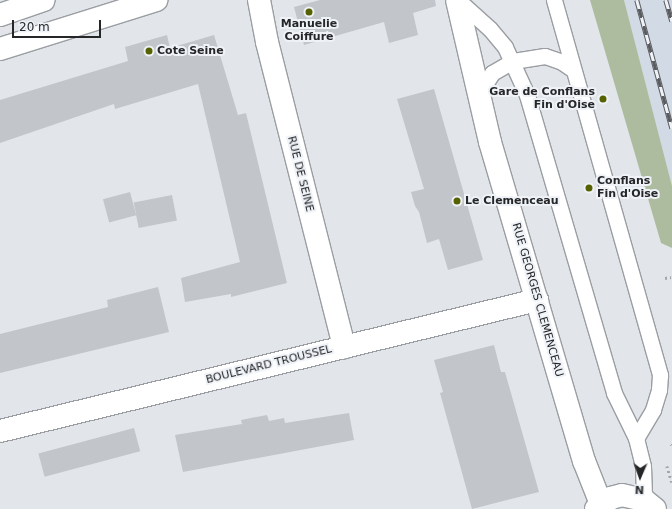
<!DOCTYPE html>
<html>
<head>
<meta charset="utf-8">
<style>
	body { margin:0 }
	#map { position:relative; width:672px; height:509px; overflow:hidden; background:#e2e6eb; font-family:"DejaVu Sans",sans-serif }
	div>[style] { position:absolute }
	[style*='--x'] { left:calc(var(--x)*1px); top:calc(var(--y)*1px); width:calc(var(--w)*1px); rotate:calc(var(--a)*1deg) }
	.built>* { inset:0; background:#d2dae6 }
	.forest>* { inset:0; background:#adbb9e }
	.building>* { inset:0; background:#c2c5ca; transform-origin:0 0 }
	.path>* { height:2.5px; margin-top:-1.25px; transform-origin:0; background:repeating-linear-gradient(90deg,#a2a5a9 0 2px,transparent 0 5px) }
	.roads { filter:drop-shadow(1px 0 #9a9ea2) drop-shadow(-1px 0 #9a9ea2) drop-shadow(0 1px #9a9ea2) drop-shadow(0 -1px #9a9ea2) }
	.lane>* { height:15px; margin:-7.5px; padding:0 7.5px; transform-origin:7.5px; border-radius:7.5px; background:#fff }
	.street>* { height:22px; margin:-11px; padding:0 11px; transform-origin:11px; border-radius:11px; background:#fff }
	.secondary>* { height:22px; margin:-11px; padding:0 11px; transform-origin:11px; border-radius:11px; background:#fff }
	.rail>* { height:4.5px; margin-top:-2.25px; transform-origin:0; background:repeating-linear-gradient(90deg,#eff3f8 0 9px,#5a5c5f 0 18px); box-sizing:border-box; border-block:1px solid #5a5c5f }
	.dots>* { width:11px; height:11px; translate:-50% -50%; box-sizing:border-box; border:2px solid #eff3f8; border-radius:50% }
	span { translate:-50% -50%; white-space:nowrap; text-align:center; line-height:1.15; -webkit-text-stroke:4px #eff3f8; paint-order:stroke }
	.poi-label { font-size:11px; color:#252628; font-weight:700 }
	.left { translate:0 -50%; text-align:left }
	.right { translate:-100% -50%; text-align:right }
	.street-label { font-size:11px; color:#252628 }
	.north { position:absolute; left:620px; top:457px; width:40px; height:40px; -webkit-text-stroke:3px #eff3f8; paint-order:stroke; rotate:182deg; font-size:11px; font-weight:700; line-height:16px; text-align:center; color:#252628 }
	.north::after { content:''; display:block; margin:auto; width:14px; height:18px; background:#252628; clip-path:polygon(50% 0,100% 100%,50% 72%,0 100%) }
	.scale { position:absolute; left:12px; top:20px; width:89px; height:18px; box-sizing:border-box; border:2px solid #252628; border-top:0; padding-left:5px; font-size:12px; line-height:14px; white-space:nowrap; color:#252628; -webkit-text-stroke:3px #eff3f8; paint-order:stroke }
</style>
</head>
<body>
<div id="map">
	<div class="built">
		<i style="clip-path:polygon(624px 0,672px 0,672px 186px)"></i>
	</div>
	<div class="forest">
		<i style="clip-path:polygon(590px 0,624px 0,672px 186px,672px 248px,661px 243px)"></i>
	</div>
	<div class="building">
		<i style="clip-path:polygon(320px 0,435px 0,436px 6px,413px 13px,418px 35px,389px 43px,384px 22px,304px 45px,294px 7px)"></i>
		<i style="clip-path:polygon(167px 35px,170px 48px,214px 35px,238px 115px,246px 113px,287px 283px,231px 297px,231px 294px,185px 302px,181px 278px,240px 262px,198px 84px,115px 109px,114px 104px,0 143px,0 100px,128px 61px,125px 47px)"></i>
		<i style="clip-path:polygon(434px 89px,483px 260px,448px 270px,439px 239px,427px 243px,419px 212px,415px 206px,411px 192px,424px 189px,397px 99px)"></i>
		<i style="left:130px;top:192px;width:24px;height:28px;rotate:75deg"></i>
		<i style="left:172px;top:195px;width:26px;height:39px;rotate:79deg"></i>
		<i style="clip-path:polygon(158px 287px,169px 332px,0 373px,0 334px,108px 307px,107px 300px)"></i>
		<i style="clip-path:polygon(494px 345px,501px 372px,505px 372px,539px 492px,472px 509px,440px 393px,443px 392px,434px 360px)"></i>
		<i style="clip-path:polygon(349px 413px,354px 440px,183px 472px,175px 435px,242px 424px,241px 420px,267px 415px,269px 421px,284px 418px,285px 423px)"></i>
		<i style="left:134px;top:428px;width:24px;height:99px;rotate:75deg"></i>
	</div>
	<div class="path">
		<i style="--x:665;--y:278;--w:6;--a:-9"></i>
		<i style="--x:671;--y:444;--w:1;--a:45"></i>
		<i style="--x:667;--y:466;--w:17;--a:73"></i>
	</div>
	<div class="roads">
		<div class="lane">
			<i style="--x:458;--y:0;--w:43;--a:42.2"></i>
			<i style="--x:490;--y:29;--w:23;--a:50"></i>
			<i style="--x:505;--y:47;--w:53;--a:65.4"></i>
			<i style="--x:527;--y:95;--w:310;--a:73.7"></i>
			<i style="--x:614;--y:393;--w:50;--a:63.9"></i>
			<i style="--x:636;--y:438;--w:29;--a:76"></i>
			<i style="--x:643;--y:466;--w:34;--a:88"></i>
			<i style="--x:554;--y:0;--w:390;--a:74.2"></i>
			<i style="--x:660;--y:375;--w:15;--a:94"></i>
			<i style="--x:659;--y:390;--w:21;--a:107"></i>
			<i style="--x:653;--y:410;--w:33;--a:121"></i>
			<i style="--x:479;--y:94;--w:25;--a:-58"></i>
			<i style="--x:492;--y:73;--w:24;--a:-30"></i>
			<i style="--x:513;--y:61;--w:32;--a:-9"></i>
			<i style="--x:545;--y:56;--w:18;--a:19"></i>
			<i style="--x:562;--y:62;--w:12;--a:35"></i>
		</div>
		<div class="street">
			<i style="--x:259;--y:0;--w:43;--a:79.2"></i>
			<i style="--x:267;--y:42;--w:315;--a:75.8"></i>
			<i style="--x:0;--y:431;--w:553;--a:-13.71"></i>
		</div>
		<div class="secondary">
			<i style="--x:457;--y:0;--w:146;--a:76.9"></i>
			<i style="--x:490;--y:142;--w:333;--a:73.6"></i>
			<i style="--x:584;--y:461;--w:46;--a:68.4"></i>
			<i style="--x:0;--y:15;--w:46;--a:-18.8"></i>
			<i style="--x:0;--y:49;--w:164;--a:-17.4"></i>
			<i style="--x:596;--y:509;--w:19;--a:-36"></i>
			<i style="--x:611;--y:498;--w:11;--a:-15"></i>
			<i style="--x:622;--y:495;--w:23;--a:13"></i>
			<i style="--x:644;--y:500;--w:14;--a:39"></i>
		</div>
	</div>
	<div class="rail">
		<i style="--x:637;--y:0;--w:133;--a:74.7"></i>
		<i style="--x:666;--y:0;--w:22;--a:74"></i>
	</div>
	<div class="dots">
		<i style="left:309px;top:12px;background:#566100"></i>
		<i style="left:149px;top:51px;background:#566100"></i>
		<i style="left:603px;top:99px;background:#566100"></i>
		<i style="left:589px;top:188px;background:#566100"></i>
		<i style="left:457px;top:201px;background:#566100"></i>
	</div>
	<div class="poi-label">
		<span style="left:309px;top:31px">Manuelie<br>Coiffure</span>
		<span class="left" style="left:157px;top:51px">Cote Seine</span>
		<span class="right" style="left:595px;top:99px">Gare de Conflans<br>Fin d'Oise</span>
		<span class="left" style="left:597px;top:188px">Conflans<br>Fin d'Oise</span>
		<span class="left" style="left:465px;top:201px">Le Clemenceau</span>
	</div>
	<div class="street-label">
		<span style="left:300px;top:174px;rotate:76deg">RUE DE SEINE</span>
		<span style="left:537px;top:300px;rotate:74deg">RUE GEORGES CLEMENCEAU</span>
		<span style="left:269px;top:365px;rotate:-14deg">BOULEVARD TROUSSEL</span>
	</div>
	<div class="north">N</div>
	<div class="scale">20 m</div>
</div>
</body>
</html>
